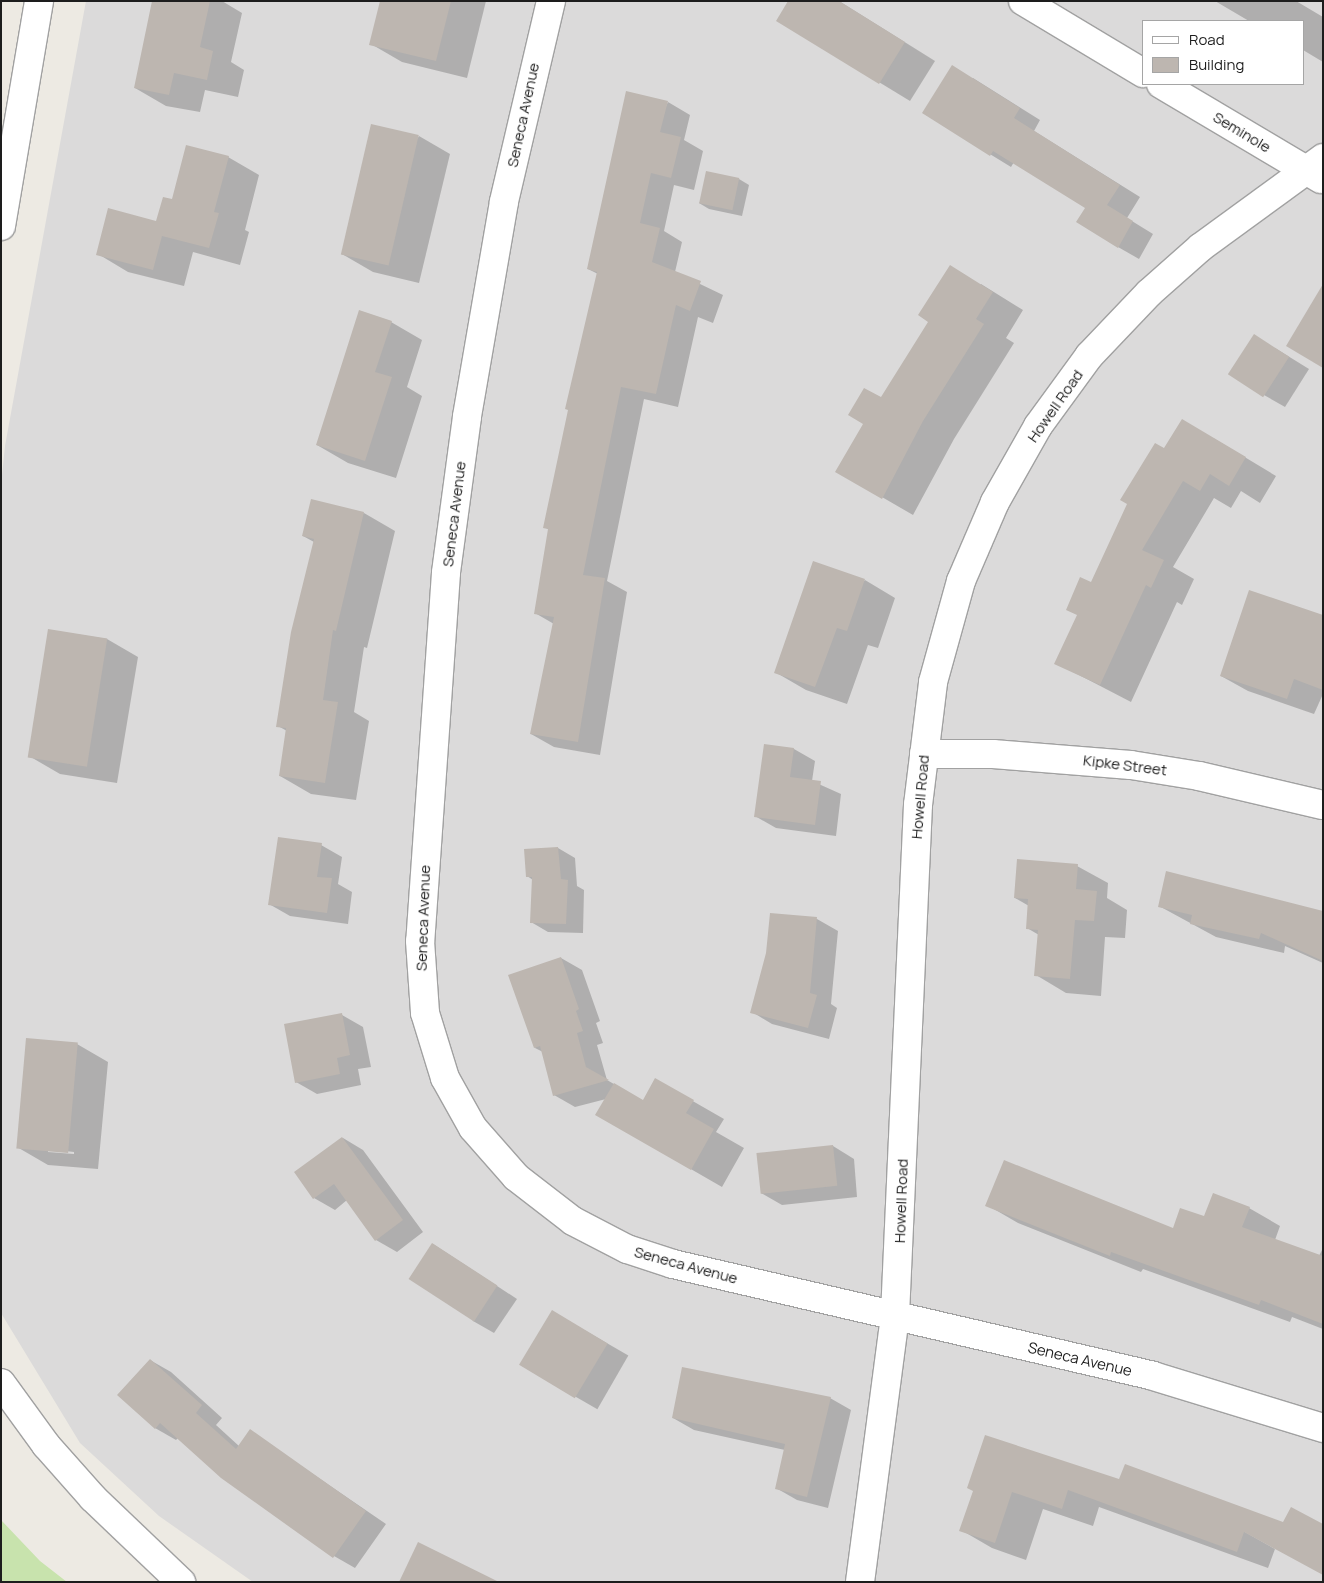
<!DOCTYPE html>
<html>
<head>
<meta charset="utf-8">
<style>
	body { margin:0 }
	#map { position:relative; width:1324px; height:1583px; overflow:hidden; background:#edeae3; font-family:Manrope,sans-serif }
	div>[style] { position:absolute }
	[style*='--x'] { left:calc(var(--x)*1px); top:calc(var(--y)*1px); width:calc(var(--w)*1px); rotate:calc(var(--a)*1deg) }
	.residential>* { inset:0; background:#dbdada }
	.grass>* { inset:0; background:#c8e3ad }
	.shadow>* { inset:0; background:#0003; transform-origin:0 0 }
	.building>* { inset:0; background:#bdb6b0; transform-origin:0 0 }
	.roads { filter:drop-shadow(1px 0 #a1a1a1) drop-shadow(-1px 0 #a1a1a1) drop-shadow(0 1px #a1a1a1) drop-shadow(0 -1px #a1a1a1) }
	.minor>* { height:28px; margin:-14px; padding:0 14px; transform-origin:14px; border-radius:14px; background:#fff }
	span { translate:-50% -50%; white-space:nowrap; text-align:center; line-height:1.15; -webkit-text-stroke:4.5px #fff; paint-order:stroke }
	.street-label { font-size:15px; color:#1d1d1d }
	.frame { position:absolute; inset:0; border:2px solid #1d1d1d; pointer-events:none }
	.legend { position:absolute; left:1142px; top:20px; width:162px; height:65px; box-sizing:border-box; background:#fff; border:1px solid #a5a5a5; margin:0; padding:6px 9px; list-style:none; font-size:15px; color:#1d1d1d }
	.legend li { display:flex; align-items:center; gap:10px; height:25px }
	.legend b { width:25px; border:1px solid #a5a5a5 }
</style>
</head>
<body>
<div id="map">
	<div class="residential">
		<i style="clip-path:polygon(evenodd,86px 1px,1323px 1px,1323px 1582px,253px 1582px,159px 1516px,80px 1443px,1px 1313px,1px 485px,5px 446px,86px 1px,1143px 21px,1303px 21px,1303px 84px,1143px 84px,1143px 21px)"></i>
	</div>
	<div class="grass">
		<i style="clip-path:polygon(1px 1520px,40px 1561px,67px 1582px,1px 1582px)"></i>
	</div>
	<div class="shadow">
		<i style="clip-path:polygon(153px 1px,222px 1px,242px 13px,231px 62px,244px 70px,238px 97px,205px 90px,200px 112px,166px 106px,135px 88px)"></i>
		<i style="clip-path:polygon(382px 1px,486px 1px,467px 78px,402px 62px,371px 44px)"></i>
		<i style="clip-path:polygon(839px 1px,935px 61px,910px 101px,777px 20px)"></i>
		<i style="clip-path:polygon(1215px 1px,1296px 1px,1323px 17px,1323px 62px,1303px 50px,1303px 21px,1249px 21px)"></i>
		<i style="clip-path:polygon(973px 78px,1040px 120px,1034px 131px,1140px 197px,1127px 218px,1153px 234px,1139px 259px,1118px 247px,1087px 207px,1014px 162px,1011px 167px,923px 113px)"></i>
		<i style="clip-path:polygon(668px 102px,690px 115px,684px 140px,703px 151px,694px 190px,674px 185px,664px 231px,682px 242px,675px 272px,723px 295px,713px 323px,698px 317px,678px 407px,644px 399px,607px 581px,627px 592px,600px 755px,554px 747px,531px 734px,554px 624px,535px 613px,549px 530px,545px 527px,598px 274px,588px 269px)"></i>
		<i style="clip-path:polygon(419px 136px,450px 154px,419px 283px,373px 272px,342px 254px)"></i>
		<i style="clip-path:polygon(228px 157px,259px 175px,245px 230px,249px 232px,240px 265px,193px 252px,184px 286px,128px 272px,98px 254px,157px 223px,173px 201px)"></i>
		<i style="clip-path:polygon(739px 179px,749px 185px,742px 216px,709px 209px,699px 203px)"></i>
		<i style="clip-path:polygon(981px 284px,1023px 310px,1006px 338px,1014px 343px,954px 439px,913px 515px,837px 471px,881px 399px)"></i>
		<i style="clip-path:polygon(391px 322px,422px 340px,407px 387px,422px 396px,396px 478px,348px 463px,317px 445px)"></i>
		<i style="clip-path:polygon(1275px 348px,1309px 369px,1285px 407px,1264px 395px)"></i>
		<i style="clip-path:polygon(1213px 438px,1276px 476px,1260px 503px,1241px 491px,1231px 508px,1214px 498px,1173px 567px,1194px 579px,1182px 605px,1177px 602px,1131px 702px,1056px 663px,1092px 584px,1164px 450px)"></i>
		<i style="clip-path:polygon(364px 513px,395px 531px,367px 648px,364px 647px,354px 712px,369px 721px,356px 800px,311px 794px,280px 776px,287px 731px,278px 726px,314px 542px,303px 536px)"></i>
		<i style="clip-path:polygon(865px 580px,895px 598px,878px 648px,868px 645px,847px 704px,806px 690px,775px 672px)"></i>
		<i style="clip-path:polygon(1323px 618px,1323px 694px,1314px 714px,1248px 691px,1221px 676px)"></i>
		<i style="clip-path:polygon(49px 630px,107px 639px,138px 657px,117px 783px,60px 774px,29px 756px)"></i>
		<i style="clip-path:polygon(765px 746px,794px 749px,815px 761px,812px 781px,841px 794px,836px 836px,776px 828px,755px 816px)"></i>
		<i style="clip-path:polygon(321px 845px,342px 857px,338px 884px,352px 892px,348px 924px,290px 916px,269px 904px)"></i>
		<i style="clip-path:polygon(558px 848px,575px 858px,577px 886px,584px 890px,583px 933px,548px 932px,531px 922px,533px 880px,527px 876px,525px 850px)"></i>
		<i style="clip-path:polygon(1077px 866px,1108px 883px,1107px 898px,1127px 910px,1125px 938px,1105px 937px,1101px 996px,1066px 993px,1036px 975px,1039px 935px,1027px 928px,1029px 906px,1015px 898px)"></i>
		<i style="clip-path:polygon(1167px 873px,1323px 913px,1323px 963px,1285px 946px,1284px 953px,1216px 937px,1159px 906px)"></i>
		<i style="clip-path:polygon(771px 914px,817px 919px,838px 931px,831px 1004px,837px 1008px,829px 1039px,772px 1024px,752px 1012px,767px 954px)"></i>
		<i style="clip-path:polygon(561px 958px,582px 970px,600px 1021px,596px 1023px,603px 1043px,597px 1045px,607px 1080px,643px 1101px,656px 1080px,724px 1119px,716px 1132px,744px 1148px,722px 1187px,597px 1115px,606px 1099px,575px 1107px,554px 1095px,543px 1052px,535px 1048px)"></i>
		<i style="clip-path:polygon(342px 1015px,363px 1027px,371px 1067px,358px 1069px,361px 1085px,317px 1094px,296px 1082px)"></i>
		<i style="clip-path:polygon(evenodd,77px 1044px,108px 1062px,98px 1169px,48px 1165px,17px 1147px,77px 1044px,48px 1149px,74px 1152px,74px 1154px,48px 1152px,48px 1149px)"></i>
		<i style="clip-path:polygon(343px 1138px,363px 1150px,423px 1232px,397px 1252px,376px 1240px,347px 1200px,335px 1210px,314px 1198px)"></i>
		<i style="clip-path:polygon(833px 1146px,854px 1159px,857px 1197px,782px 1205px,761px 1193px)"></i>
		<i style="clip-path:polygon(987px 1205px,1173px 1229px,1205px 1218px,1249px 1208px,1280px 1226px,1275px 1240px,1319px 1256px,1323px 1248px,1323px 1329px,1292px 1317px,1290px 1322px,1143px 1269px,1141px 1272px,1018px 1223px)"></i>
		<i style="clip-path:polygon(433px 1244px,517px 1299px,494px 1333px,473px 1321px)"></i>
		<i style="left:553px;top:1312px;width:87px;height:62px;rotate:30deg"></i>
		<i style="clip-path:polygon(150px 1360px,171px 1372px,222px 1418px,216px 1425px,239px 1446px,250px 1431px,386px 1524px,355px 1568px,334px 1556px,178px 1438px,176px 1440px,155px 1428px)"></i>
		<i style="clip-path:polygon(830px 1398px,851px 1410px,828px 1508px,797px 1500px,776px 1488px,785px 1450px,694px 1430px,673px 1418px)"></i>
		<i style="clip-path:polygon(1126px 1465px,1275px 1549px,1268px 1568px,1099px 1507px,1093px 1526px,1043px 1509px,1026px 1560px,992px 1548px,961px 1530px,974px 1491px,1120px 1481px)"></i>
	</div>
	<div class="building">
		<i style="clip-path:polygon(152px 1px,210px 1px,200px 47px,213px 51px,207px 80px,174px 73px,169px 95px,134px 88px)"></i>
		<i style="clip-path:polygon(380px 1px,451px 1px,436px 61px,369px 45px)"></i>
		<i style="clip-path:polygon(788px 1px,839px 1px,905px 42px,879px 84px,776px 21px)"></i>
		<i style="clip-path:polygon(952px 65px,1020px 108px,1014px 118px,1120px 185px,1107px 205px,1133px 221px,1118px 248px,1076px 222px,1085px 208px,993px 151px,990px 156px,922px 113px)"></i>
		<i style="clip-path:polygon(626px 91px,668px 101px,660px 132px,681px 137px,671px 178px,651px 173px,640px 223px,660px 228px,652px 262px,701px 281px,690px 311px,676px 305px,656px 394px,621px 387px,583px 575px,605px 578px,578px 742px,530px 734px,554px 617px,534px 614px,548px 529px,543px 528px,568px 410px,565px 409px,597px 272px,587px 269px)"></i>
		<i style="left:371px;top:124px;width:49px;height:134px;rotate:13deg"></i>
		<i style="clip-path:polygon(186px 145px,229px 156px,214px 212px,219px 213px,209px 248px,162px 236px,153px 270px,96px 255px,108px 208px,156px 221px,163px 197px,172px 199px)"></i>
		<i style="left:706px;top:171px;width:34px;height:33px;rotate:12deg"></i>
		<i style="clip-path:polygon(950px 265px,993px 292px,976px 319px,984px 324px,923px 421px,882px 499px,835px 472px,863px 424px,848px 415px,864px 388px,881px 397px,928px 322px,918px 315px)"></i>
		<i style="clip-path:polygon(1323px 284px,1323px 368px,1286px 346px)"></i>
		<i style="clip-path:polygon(359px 310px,392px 321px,375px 372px,392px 377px,365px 461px,316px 445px)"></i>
		<i style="left:1254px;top:334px;width:42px;height:48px;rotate:33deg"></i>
		<i style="clip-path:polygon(1182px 419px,1246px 457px,1229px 486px,1210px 474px,1200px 491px,1183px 481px,1142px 550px,1164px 560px,1151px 588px,1146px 585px,1100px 685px,1054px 664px,1077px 615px,1066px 610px,1080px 577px,1091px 582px,1127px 504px,1120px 500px,1155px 443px,1164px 448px)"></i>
		<i style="clip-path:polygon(311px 499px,364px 512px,336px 631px,333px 630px,323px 700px,338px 702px,325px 783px,279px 776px,286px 728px,276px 727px,291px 632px,314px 539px,302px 536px)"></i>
		<i style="clip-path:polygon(813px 561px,865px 579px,847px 631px,837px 628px,815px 687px,774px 673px)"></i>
		<i style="clip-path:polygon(1249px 590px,1323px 615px,1323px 690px,1294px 679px,1287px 699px,1220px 676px)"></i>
		<i style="left:48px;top:629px;width:60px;height:130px;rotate:9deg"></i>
		<i style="clip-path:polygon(764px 744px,794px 748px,790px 777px,821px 781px,815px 825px,754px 817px)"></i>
		<i style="clip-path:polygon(278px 837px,322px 843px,317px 877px,332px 878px,327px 913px,268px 905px)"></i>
		<i style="clip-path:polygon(558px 847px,561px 879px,568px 880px,566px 924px,530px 923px,532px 877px,526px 877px,524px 849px)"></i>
		<i style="clip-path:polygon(1017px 859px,1078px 864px,1076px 889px,1097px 891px,1094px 921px,1075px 920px,1070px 979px,1034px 976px,1038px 930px,1026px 929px,1028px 899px,1014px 898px)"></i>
		<i style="clip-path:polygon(1166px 871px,1323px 911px,1323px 961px,1261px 933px,1259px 939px,1190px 924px,1192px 915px,1158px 907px)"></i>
		<i style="clip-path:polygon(770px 913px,817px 917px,810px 993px,817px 995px,808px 1028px,750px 1013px,766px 953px)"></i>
		<i style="clip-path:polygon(561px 957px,579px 1009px,576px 1011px,583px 1031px,577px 1033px,586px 1067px,609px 1080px,553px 1096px,540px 1046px,534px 1048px,508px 975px)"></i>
		<i style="clip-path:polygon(342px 1013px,350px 1055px,337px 1058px,340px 1074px,295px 1083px,284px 1024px)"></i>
		<i style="left:26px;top:1038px;width:52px;height:111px;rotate:5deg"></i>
		<i style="clip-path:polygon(655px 1078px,694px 1100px,686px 1113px,714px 1129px,691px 1170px,595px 1115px,614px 1083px,643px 1100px)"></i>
		<i style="clip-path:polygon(342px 1137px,403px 1220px,375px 1241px,334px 1184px,313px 1199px,294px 1172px)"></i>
		<i style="left:833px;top:1145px;width:41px;height:77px;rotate:84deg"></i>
		<i style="clip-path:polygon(1004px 1160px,1173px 1228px,1180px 1208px,1204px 1216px,1213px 1193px,1250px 1207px,1242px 1227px,1323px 1256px,1323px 1324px,1261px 1300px,1259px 1305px,1111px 1252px,1110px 1256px,985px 1206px)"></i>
		<i style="left:432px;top:1243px;width:78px;height:43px;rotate:33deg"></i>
		<i style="left:552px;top:1310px;width:65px;height:64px;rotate:31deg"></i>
		<i style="clip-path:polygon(150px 1359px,202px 1405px,196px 1413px,236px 1449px,250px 1429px,366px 1511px,333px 1558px,221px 1478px,160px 1423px,155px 1429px,117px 1395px)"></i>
		<i style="clip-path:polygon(682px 1367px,831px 1397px,807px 1497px,775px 1489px,785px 1444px,672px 1418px)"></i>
		<i style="clip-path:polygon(985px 1435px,1119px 1479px,1125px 1464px,1283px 1522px,1291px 1507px,1323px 1524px,1323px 1575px,1244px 1532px,1237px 1552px,1068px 1490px,1062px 1509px,1012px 1492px,995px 1543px,959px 1531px,973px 1491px,967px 1488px)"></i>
		<i style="clip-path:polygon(418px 1542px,499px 1582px,399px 1582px)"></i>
	</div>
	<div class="roads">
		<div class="minor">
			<i style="--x:551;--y:1;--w:206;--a:103.2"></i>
			<i style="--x:504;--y:202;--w:218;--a:99.8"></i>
			<i style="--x:467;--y:417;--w:157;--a:97.7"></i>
			<i style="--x:446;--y:573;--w:369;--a:94"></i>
			<i style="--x:420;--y:941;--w:72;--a:86"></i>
			<i style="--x:425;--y:1013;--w:68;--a:72.9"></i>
			<i style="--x:445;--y:1078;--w:57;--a:60.8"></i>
			<i style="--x:473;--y:1128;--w:65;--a:48.7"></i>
			<i style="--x:516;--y:1177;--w:72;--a:37.7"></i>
			<i style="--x:573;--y:1221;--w:61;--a:27.4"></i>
			<i style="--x:627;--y:1249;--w:48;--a:18.1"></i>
			<i style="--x:673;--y:1264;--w:493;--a:13.1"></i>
			<i style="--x:1153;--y:1376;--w:178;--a:17"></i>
			<i style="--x:1023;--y:1;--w:140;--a:31"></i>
			<i style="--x:1161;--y:84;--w:186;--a:30.7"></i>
			<i style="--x:1;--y:226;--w:228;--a:-80.4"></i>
			<i style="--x:924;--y:754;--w:69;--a:0"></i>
			<i style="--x:993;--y:754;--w:138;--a:4.6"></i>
			<i style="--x:1131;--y:765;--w:69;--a:9.2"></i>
			<i style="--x:1199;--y:776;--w:127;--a:13.2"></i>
			<i style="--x:1;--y:1383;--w:77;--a:54"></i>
			<i style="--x:46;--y:1445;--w:71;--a:48.4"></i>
			<i style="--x:93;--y:1498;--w:122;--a:43.7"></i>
			<i style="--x:860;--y:1582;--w:269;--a:-82.5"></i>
			<i style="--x:895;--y:1315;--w:511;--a:-87.42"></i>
			<i style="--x:918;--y:805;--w:124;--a:-83"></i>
			<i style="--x:933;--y:682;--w:105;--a:-74.5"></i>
			<i style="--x:961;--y:581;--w:86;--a:-66.7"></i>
			<i style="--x:995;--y:502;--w:87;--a:-60.5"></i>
			<i style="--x:1038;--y:426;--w:87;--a:-53.9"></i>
			<i style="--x:1089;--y:356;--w:87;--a:-46.4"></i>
			<i style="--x:1149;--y:293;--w:69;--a:-41.5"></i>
			<i style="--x:1201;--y:247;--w:151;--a:-36.1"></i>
		</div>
	</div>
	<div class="street-label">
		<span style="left:523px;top:115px;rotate:-78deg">Seneca Avenue</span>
		<span style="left:1242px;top:132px;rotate:31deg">Seminole</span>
		<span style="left:1055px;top:406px;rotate:-55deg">Howell Road</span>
		<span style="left:454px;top:514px;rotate:-83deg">Seneca Avenue</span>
		<span style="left:1125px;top:765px;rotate:7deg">Kipke Street</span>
		<span style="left:920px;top:797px;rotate:-85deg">Howell Road</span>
		<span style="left:423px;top:918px;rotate:-88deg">Seneca Avenue</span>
		<span style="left:901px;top:1201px;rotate:-88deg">Howell Road</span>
		<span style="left:686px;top:1265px;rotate:15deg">Seneca Avenue</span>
		<span style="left:1080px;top:1359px;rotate:13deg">Seneca Avenue</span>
	</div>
	<div class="frame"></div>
	<ul class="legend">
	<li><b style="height:6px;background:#fff"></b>Road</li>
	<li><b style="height:14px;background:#bdb6b0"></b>Building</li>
	</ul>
</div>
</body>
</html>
